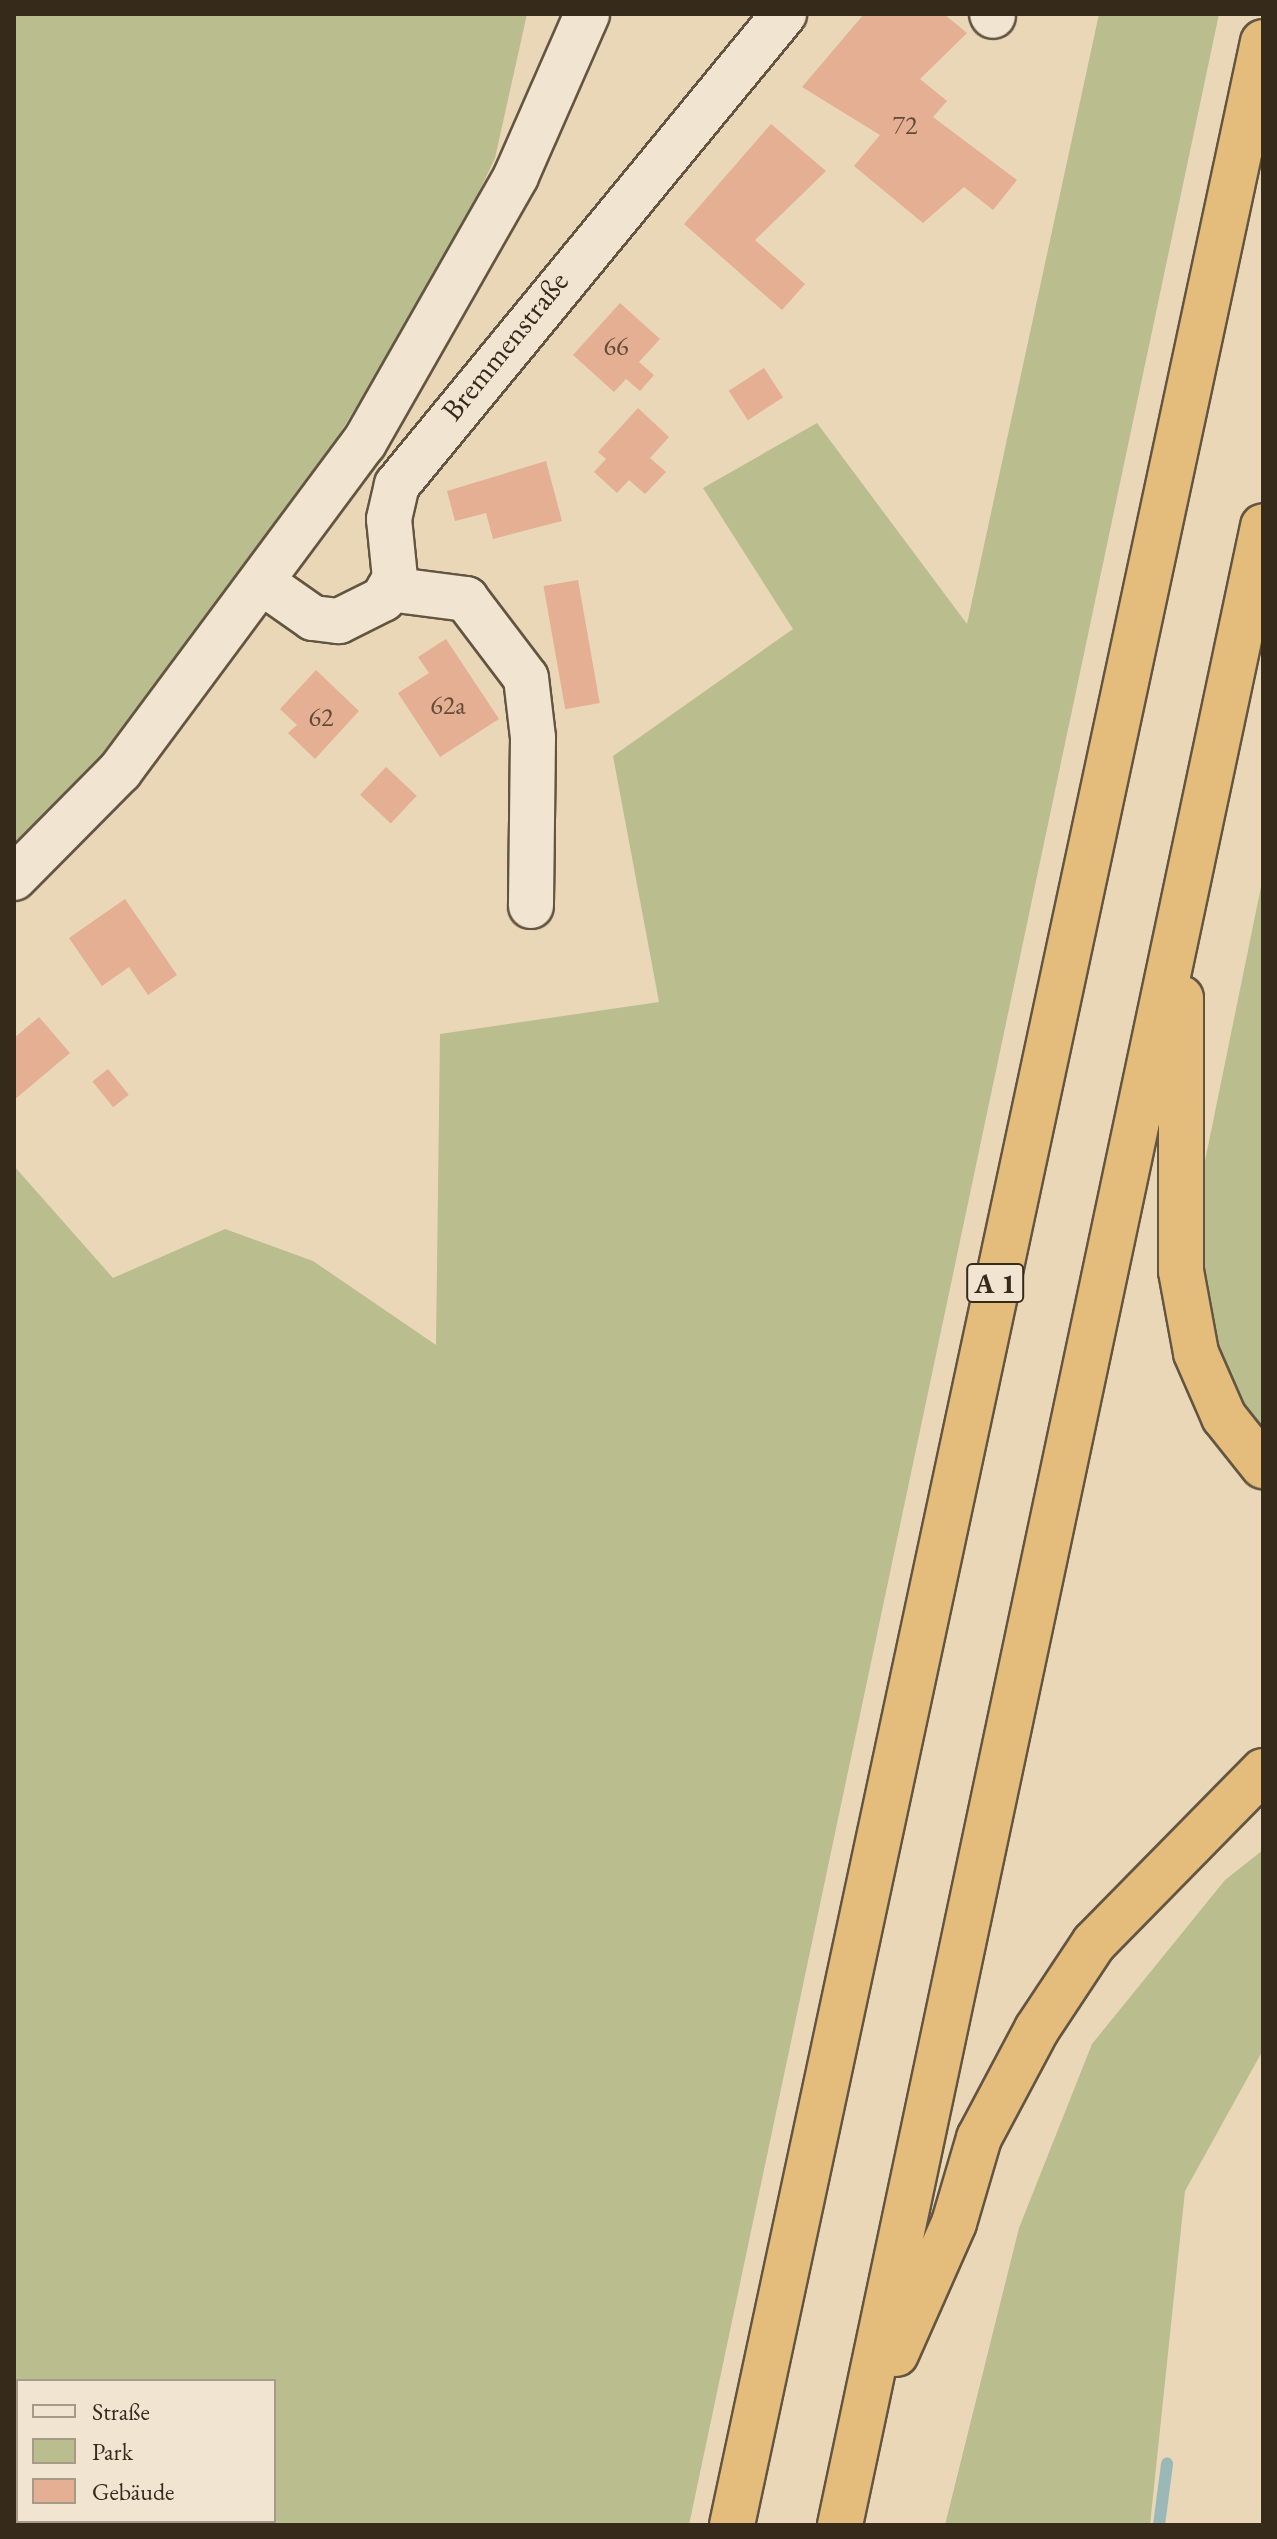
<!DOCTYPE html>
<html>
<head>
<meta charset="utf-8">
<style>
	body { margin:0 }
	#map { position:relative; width:1277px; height:2539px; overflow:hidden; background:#e9d7b8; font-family:"EB Garamond",serif }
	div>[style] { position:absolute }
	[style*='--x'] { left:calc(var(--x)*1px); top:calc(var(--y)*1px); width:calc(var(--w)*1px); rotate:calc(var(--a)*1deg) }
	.green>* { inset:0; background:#babd8d }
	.stream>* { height:12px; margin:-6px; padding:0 6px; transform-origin:6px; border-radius:6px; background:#99b8b7 }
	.building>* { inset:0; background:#e4af92; transform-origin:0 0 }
	.roads { filter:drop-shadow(2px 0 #635542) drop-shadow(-2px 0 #635542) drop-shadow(0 2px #635542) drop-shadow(0 -2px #635542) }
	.minor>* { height:44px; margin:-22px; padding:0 22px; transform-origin:22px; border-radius:22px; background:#f1e5d1 }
	.highway>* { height:44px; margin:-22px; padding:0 22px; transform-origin:22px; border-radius:22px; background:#e4bc7c }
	span { translate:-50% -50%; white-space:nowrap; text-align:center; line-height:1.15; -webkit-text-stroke:6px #f1e5d1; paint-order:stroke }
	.number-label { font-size:26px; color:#624b39 }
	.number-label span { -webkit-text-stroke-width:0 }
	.shield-label span { padding:2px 6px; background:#f1e5d1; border:2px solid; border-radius:6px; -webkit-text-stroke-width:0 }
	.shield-label { font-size:28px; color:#362a1b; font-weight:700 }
	.street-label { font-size:30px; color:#362a1b }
	.frame { position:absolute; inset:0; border:16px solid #362a1b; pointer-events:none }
	.legend { position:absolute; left:16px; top:2379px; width:260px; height:144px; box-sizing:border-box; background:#f1e5d1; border:2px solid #a69a88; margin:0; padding:10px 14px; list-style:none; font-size:24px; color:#362a1b }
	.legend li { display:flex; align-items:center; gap:16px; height:40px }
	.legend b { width:40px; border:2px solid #a69a88 }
</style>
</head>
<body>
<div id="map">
	<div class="green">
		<i style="clip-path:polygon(14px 14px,527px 14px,495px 158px,448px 258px,287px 519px,114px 755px,14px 855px)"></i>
		<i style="clip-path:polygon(evenodd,1099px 14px,1219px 14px,689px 2525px,14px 2525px,14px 1166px,113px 1278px,225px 1229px,313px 1261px,436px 1345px,440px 1034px,659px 1002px,613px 756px,793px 629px,703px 488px,817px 423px,967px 624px,1099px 14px,274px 2381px,274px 2521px,18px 2521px,18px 2381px,274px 2381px)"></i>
		<i style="clip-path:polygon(1263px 877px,1263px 1448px,1202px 1324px,1196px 1205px)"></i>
		<i style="clip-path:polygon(1263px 1850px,1263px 2050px,1185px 2191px,1150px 2525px,945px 2525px,1019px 2228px,1092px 2044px,1225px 1880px)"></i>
	</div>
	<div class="stream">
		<i style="--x:1159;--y:2525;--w:62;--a:-82.5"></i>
	</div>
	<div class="building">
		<i style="clip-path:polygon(864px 14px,944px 14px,967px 33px,920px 79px,947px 101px,933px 117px,1017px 180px,993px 210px,964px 187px,923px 223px,854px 166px,880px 135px,802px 87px)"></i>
		<i style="clip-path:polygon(771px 124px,826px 171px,755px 240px,805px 284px,782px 310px,684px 224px)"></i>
		<i style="clip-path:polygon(620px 303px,660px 339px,639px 362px,654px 375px,640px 391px,626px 379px,614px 392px,573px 355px)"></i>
		<i style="left:764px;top:368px;width:35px;height:42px;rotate:57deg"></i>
		<i style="clip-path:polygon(638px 408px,669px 437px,650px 458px,666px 472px,645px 494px,629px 480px,617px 493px,594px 472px,606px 459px,598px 452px)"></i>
		<i style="clip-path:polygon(546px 461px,562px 521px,493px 539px,486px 513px,455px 521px,447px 491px)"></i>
		<i style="left:578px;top:580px;width:125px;height:35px;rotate:80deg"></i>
		<i style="clip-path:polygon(446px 639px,499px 719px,440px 757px,398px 693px,429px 673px,418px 657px)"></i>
		<i style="clip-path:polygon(316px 670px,359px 711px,315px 759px,288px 733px,297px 725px,280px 709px)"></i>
		<i style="left:386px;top:767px;width:42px;height:38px;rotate:43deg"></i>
		<i style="clip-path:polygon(125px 899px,177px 975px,148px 995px,129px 967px,102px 986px,69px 938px)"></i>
		<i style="clip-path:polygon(39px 1017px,70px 1053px,14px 1100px,14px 1038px)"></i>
		<i style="left:108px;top:1069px;width:33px;height:20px;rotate:51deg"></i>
	</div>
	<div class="roads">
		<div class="minor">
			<i style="--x:992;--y:14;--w:2;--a:63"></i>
			<i style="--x:263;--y:583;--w:61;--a:35"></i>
			<i style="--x:313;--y:618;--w:26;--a:7"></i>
			<i style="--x:339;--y:621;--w:49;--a:-26.6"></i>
			<i style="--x:383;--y:599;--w:24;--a:-60"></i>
			<i style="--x:395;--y:578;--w:59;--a:-95.8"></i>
			<i style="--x:389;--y:519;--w:35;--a:-77"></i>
			<i style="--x:397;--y:485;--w:610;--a:-50.59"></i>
			<i style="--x:389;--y:589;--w:78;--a:7.4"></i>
			<i style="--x:466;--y:599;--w:99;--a:52.8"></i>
			<i style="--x:526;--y:678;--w:60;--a:83.3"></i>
			<i style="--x:533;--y:738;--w:168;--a:90.7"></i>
			<i style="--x:14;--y:878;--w:151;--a:-45.3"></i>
			<i style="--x:120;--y:771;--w:409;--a:-53.4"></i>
			<i style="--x:364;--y:443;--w:307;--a:-60.3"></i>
			<i style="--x:516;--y:176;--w:177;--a:-66.3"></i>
		</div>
		<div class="highway">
			<i style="--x:1181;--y:998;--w:273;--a:90"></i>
			<i style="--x:1181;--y:1271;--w:83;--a:79.6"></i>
			<i style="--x:1196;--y:1353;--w:70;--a:66.4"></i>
			<i style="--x:1224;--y:1417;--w:63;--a:51.5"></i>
			<i style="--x:896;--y:2354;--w:143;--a:-66.1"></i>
			<i style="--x:954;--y:2223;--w:89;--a:-73.6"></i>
			<i style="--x:979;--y:2138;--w:123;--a:-62"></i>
			<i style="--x:1037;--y:2029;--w:103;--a:-56.5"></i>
			<i style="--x:1094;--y:1943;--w:241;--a:-45.5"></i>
			<i style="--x:732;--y:2525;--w:2539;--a:-77.93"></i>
			<i style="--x:840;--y:2525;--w:2043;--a:-78.05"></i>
		</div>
	</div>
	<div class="number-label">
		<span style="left:905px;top:126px">72</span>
		<span style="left:616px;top:347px">66</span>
		<span style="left:448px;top:706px">62a</span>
		<span style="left:321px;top:718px">62</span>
	</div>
	<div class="shield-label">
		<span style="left:995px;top:1283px">A 1</span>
	</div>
	<div class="street-label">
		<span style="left:505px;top:346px;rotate:-51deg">Bremmenstraße</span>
	</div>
	<div class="frame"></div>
	<ul class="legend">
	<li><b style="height:10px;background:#f1e5d1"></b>Straße</li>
	<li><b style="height:22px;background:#babd8d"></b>Park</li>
	<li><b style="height:22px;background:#e4af92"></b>Gebäude</li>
	</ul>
</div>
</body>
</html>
